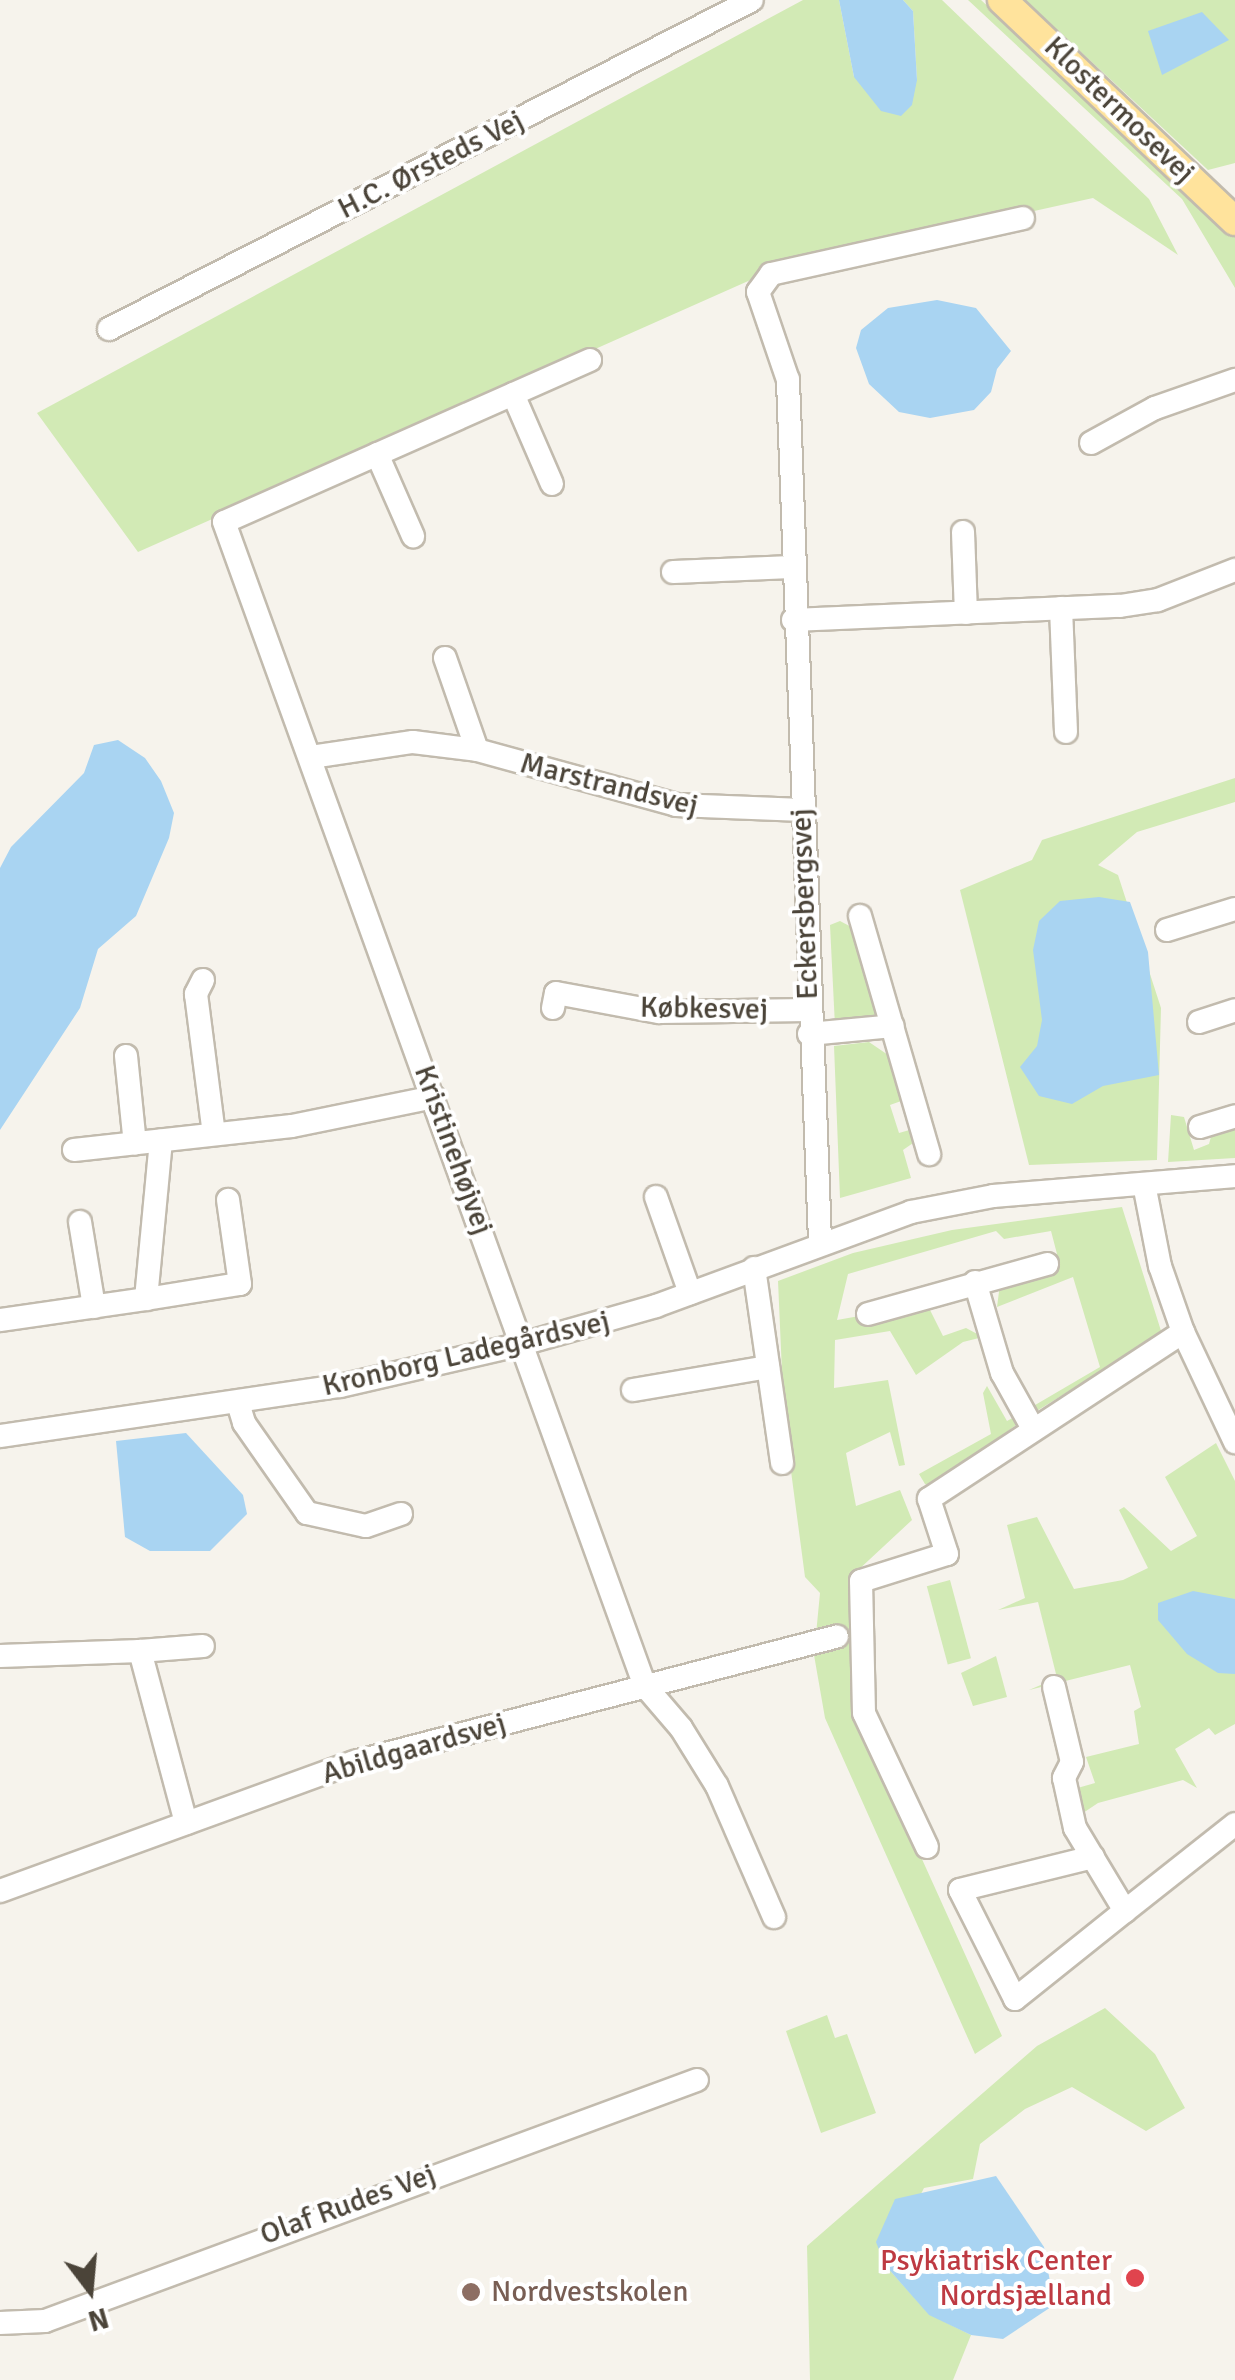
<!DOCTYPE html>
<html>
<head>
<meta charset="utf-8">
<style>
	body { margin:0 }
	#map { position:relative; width:1235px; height:2380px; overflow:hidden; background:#f6f3ec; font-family:Signika,sans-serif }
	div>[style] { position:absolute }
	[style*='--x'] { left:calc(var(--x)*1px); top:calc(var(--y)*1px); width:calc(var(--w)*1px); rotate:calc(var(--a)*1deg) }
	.green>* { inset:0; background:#d2eab5; transform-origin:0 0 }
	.water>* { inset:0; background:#a9d4f2 }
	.roads { filter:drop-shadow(2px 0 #c2bbae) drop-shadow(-2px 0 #c2bbae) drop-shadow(0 2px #c2bbae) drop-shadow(0 -2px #c2bbae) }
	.minor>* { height:22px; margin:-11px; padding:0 11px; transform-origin:11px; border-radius:11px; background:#fff }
	.major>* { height:28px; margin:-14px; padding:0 14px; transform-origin:14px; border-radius:14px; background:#ffe39c }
	.dots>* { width:28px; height:28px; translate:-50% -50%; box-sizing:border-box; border:5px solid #fff; border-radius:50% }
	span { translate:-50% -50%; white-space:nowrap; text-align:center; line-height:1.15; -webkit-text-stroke:8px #fff; paint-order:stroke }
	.street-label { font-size:30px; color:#4b4439 }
	.health-label { font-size:30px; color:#be3a42 }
	.right { translate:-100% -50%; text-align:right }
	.education-label { font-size:30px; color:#785e54 }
	.left { translate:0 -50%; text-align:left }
	.north { position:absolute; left:40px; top:2240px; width:100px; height:100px; -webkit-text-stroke:8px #fff; paint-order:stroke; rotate:164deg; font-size:28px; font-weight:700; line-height:40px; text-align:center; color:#4b4439 }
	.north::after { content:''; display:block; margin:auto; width:35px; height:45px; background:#4b4439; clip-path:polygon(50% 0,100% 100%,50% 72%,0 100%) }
</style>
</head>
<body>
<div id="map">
	<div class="green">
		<i style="clip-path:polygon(803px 0,839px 0,854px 77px,917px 80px,913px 11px,903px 0,942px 0,1149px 199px,1178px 255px,1093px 198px,780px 267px,138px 552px,37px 413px)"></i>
		<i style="clip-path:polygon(968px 0,981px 0,1235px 237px,1235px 288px,1182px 199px)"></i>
		<i style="clip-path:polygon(1025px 0,1235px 0,1235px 163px,1208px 170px)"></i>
		<i style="clip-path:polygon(1235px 778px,1235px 802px,1137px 832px,1098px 865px,1118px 875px,1161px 1008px,1157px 1160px,1029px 1165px,960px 890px,1032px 860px,1042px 840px)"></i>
		<i style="clip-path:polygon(840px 921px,857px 930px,882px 1013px,874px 1020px,835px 1026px,830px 925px)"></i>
		<i style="clip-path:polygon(869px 1042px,891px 1057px,904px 1100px,890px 1105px,899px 1133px,913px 1129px,916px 1141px,903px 1150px,911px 1178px,840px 1198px,834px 1046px)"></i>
		<i style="clip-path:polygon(1171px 1115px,1184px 1117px,1194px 1150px,1209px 1144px,1212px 1133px,1235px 1125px,1235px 1158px,1168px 1162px)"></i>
		<i style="clip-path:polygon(1122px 1207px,1162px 1334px,1035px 1412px,1030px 1408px,1100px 1367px,1073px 1277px,997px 1307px,1000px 1284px,1057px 1254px,1051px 1231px,1004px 1239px,996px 1231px,848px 1274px,837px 1320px,927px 1304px,943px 1336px,966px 1328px,983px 1337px,963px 1342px,916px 1375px,890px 1331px,835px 1340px,834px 1388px,888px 1380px,905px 1465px,899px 1466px,890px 1432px,846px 1453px,856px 1506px,900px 1490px,912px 1520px,855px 1573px,855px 1711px,1002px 2036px,975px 2054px,825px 1718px,814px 1655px,820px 1593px,805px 1577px,784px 1418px,778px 1281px,853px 1253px,952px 1230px)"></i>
		<i style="clip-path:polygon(987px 1386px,1007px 1421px,1018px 1415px,1020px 1422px,933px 1487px,925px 1484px,919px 1474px,991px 1434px,983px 1393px)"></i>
		<i style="clip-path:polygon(1216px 1443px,1235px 1481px,1235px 1724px,1215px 1735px,1209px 1728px,1175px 1749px,1197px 1788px,1183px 1780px,1098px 1803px,1080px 1815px,1074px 1789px,1095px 1783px,1086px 1757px,1139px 1744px,1134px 1711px,1141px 1707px,1130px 1665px,1029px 1690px,1057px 1678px,1038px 1602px,998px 1610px,1025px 1598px,1007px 1525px,1037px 1517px,1074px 1589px,1123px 1580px,1148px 1568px,1119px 1510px,1124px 1507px,1171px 1551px,1197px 1536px,1165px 1477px)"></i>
		<i style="left:950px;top:1580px;width:81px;height:24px;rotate:75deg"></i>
		<i style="clip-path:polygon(996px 1656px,1007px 1697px,973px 1706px,961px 1673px)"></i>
		<i style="clip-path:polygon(1105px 2008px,1155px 2054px,1185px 2108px,1146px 2131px,1072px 2087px,1025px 2109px,980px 2144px,973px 2179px,924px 2188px,885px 2265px,929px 2314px,971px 2335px,953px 2380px,810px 2380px,807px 2246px,1037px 2046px)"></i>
		<i style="clip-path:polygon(827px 2015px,835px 2038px,847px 2034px,876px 2113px,821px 2133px,786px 2031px)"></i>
	</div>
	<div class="water">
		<i style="clip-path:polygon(839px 0,903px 0,913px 11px,917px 80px,912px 105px,901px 116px,881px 111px,854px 77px)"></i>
		<i style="clip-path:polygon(1202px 12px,1229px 40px,1162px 75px,1148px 31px)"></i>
		<i style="clip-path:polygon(937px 300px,976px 308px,1011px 351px,997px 369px,991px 392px,974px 410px,930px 418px,899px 412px,869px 384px,856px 348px,861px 330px,888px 308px)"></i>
		<i style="clip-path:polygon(118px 740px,145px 758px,161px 781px,174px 813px,169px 838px,136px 916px,98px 949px,80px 1008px,0 1130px,0 868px,11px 847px,84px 773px,94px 745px)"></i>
		<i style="clip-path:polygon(1099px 897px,1130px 902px,1148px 952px,1159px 1075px,1103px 1086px,1072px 1104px,1039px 1096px,1020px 1067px,1037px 1046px,1042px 1020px,1033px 950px,1039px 921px,1060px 901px)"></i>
		<i style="clip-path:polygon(186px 1433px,243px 1495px,247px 1514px,210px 1551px,150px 1551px,125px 1537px,116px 1441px)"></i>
		<i style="clip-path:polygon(1193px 1591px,1235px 1599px,1235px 1674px,1218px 1673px,1187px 1654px,1158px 1620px,1158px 1603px)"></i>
		<i style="clip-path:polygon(996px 2176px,1044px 2247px,1054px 2305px,1003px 2339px,971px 2335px,929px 2315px,885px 2265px,876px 2242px,895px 2199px)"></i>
	</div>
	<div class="roads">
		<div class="minor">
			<i style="--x:109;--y:329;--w:722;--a:-27.1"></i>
			<i style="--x:590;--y:360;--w:400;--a:156.1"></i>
			<i style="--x:224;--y:522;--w:1238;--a:70.12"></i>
			<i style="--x:645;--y:1686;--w:55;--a:49.4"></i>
			<i style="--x:681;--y:1728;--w:68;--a:58.2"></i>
			<i style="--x:717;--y:1786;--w:143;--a:66.5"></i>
			<i style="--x:513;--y:394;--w:98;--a:66.6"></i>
			<i style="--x:1091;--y:443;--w:73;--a:-28.7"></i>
			<i style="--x:1155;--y:408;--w:85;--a:-19.3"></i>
			<i style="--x:377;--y:454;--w:90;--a:66.3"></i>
			<i style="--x:963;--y:532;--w:81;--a:87.9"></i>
			<i style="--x:673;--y:572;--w:119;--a:-2.4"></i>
			<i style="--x:1061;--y:608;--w:124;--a:87.7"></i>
			<i style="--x:793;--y:620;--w:327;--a:-2.5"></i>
			<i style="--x:1120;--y:606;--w:38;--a:-9"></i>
			<i style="--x:1158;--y:600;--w:83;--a:-21.3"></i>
			<i style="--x:445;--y:658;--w:97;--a:70.8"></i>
			<i style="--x:311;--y:757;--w:103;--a:-8.4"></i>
			<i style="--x:413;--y:742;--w:64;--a:7.1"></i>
			<i style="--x:477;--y:750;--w:206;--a:15.4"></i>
			<i style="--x:676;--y:805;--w:127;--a:2.3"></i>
			<i style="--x:860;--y:916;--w:248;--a:73.8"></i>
			<i style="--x:1167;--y:930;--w:71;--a:-17.2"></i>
			<i style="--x:203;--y:980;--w:16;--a:117"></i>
			<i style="--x:196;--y:994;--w:141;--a:82.7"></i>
			<i style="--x:553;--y:1008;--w:15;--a:-79"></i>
			<i style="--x:556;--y:993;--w:105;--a:10.5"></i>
			<i style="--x:659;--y:1012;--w:150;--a:-0.8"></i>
			<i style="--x:1199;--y:1022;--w:38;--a:-18"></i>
			<i style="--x:809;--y:1034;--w:84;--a:-5.4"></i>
			<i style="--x:126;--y:1056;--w:88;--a:84.2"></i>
			<i style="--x:1200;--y:1127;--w:37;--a:-17"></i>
			<i style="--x:74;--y:1150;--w:219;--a:-6.3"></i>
			<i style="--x:292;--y:1126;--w:145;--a:-11.5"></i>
			<i style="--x:1144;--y:1184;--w:84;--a:79"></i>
			<i style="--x:1160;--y:1266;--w:70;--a:70.8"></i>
			<i style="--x:1183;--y:1332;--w:122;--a:64.7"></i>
			<i style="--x:656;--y:1197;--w:102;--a:70.5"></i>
			<i style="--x:80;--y:1222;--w:86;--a:80.6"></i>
			<i style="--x:820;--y:1241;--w:862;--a:-92.13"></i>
			<i style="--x:788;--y:380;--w:93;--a:-108.8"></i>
			<i style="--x:758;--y:292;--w:22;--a:-54"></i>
			<i style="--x:771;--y:274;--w:258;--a:-12.5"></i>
			<i style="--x:754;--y:1268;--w:197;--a:81.8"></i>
			<i style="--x:975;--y:1282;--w:95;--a:73.5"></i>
			<i style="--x:1002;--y:1373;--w:62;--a:60.9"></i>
			<i style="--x:146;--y:1299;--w:95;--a:-9.1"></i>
			<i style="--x:240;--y:1284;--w:85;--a:-98.1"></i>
			<i style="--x:868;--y:1314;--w:186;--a:-15.6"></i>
			<i style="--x:0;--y:1320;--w:148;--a:-8.2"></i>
			<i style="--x:146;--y:1299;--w:159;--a:-84.6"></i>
			<i style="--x:633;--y:1390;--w:137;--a:-9.7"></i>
			<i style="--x:238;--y:1403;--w:21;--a:73"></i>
			<i style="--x:244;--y:1423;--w:110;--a:55"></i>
			<i style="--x:307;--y:1513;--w:60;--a:12.4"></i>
			<i style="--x:366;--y:1526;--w:37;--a:-19"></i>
			<i style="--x:0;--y:1436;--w:344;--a:-8.4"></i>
			<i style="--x:340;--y:1386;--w:187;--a:-13"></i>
			<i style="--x:522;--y:1344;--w:139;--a:-15.8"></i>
			<i style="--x:656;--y:1306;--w:272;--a:-20.2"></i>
			<i style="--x:911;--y:1212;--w:84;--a:-11"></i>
			<i style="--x:993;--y:1196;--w:243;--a:-4.7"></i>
			<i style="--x:140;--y:1651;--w:63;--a:-4.5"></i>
			<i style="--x:0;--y:1656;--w:140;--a:-2"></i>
			<i style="--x:140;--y:1651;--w:178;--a:75"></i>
			<i style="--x:1054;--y:1687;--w:77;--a:76.5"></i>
			<i style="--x:1072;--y:1762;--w:18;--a:117"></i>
			<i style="--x:1064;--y:1778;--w:51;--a:77.6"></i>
			<i style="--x:1075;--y:1828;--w:97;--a:58.9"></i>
			<i style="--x:1125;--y:1911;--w:140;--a:-38.3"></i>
			<i style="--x:927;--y:1847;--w:148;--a:-115.2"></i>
			<i style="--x:864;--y:1713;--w:132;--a:-91.3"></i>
			<i style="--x:861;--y:1581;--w:90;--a:-17.4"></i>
			<i style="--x:947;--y:1554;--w:58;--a:-108.1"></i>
			<i style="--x:929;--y:1499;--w:304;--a:-33.3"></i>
			<i style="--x:1093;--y:1857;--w:137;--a:166.1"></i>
			<i style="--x:960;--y:1890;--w:122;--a:63.2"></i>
			<i style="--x:1015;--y:1999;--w:141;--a:-38.7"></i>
			<i style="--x:0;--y:1891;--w:378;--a:-20"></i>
			<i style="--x:355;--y:1762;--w:498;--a:-14.6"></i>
			<i style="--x:0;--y:2323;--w:45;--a:-2.5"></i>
			<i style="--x:45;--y:2321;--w:695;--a:-20.29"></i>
		</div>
		<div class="major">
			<i style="--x:1002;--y:0;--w:321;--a:43.5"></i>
		</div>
	</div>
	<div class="dots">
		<i style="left:1135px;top:2278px;background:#e0444e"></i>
		<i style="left:471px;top:2292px;background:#8d6e63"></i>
	</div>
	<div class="street-label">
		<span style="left:1119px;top:110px;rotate:44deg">Klostermosevej</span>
		<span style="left:431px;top:165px;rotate:-27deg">H.C. Ørsteds Vej</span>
		<span style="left:609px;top:785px;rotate:14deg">Marstrandsvej</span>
		<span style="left:805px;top:904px;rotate:-92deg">Eckersbergsvej</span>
		<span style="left:704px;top:1009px;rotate:1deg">Købkesvej</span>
		<span style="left:453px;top:1150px;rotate:70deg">Kristinehøjvej</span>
		<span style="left:466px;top:1354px;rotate:-13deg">Kronborg Ladegårdsvej</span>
		<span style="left:414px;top:1749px;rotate:-16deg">Abildgaardsvej</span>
		<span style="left:348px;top:2205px;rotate:-20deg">Olaf Rudes Vej</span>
	</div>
	<div class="health-label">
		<span class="right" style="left:1112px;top:2278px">Psykiatrisk Center<br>Nordsjælland</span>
	</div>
	<div class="education-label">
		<span class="left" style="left:491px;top:2292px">Nordvestskolen</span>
	</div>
	<div class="north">N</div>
</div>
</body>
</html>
